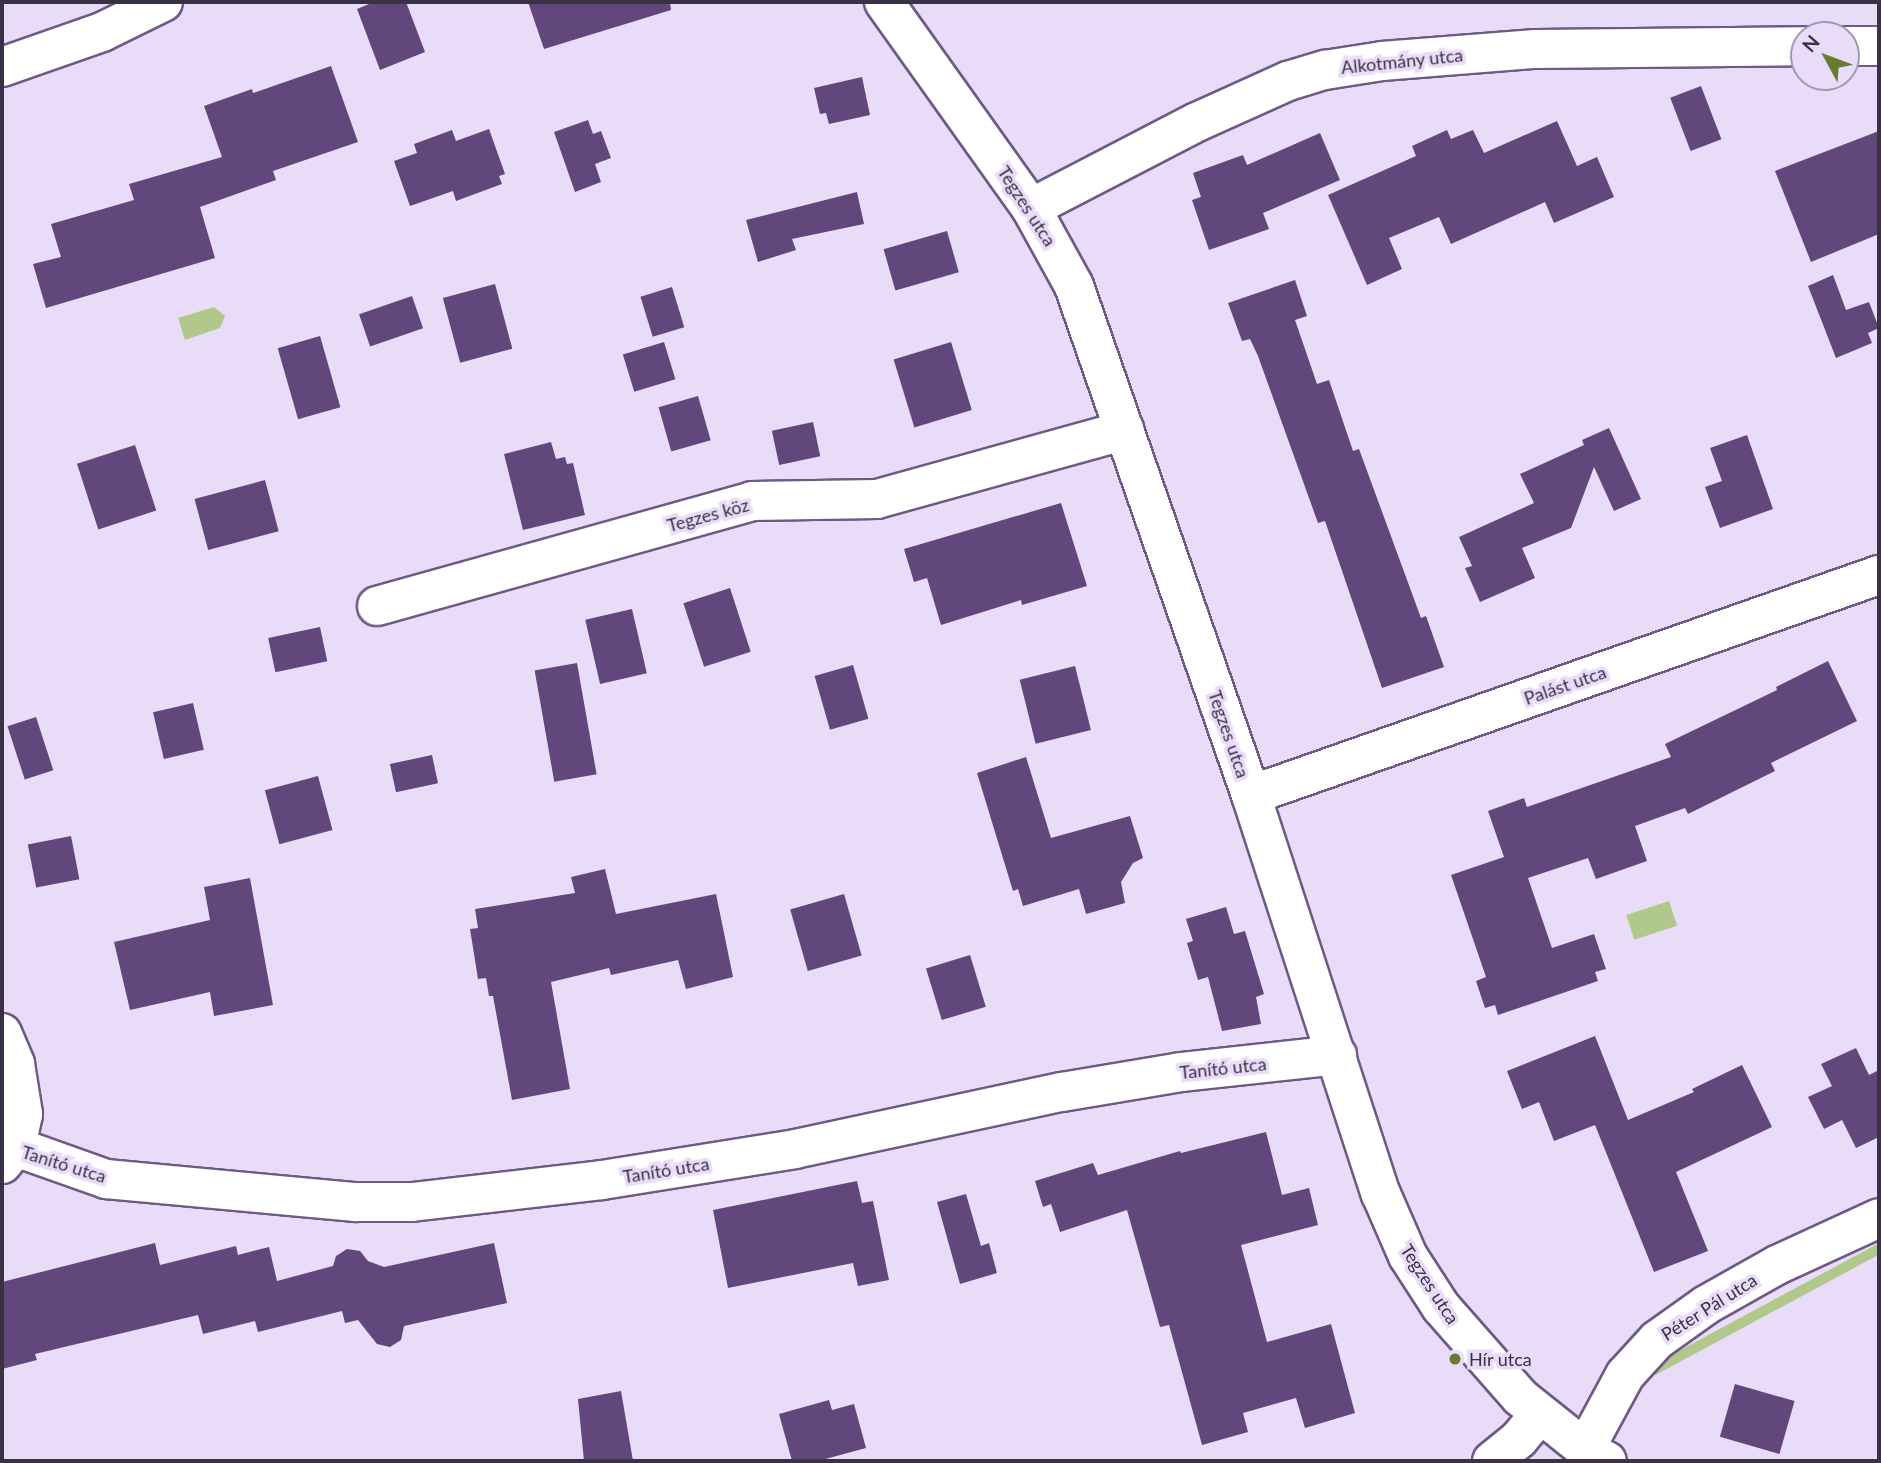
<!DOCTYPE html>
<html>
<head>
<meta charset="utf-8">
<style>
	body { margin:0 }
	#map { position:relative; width:1881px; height:1463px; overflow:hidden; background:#e9dcf9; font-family:Lato,sans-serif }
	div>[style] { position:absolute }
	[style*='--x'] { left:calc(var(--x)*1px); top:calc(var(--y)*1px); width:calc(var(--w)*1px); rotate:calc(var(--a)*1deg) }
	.water>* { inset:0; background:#b0c889; transform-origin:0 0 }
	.stream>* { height:10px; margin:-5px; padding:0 5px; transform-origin:5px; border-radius:5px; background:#b0c889 }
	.building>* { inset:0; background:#61477c; transform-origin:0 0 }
	.roads { filter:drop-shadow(2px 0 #6e5a85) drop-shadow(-2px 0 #6e5a85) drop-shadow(0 2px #6e5a85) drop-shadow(0 -2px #6e5a85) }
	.minor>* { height:38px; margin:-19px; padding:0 19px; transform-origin:19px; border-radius:19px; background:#fff }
	.dots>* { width:19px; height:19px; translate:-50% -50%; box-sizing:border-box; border:4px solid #e9dcf9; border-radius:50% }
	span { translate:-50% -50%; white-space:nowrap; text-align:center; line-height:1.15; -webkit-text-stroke:7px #e9dcf9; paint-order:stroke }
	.street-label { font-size:18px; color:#393144 }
	.poi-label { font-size:18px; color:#393144 }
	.left { translate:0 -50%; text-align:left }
	.frame { position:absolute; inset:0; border:4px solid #393144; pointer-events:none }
	.north { position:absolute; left:1790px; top:21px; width:70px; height:70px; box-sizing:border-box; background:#e9dcf9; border:2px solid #a398b1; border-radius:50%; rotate:311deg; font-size:19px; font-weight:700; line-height:28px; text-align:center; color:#393144 }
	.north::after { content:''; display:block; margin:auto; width:24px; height:32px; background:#647e31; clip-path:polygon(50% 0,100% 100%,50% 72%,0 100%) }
</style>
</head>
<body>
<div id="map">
	<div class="water">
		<i style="clip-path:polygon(214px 307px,225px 316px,220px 328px,185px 340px,178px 318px)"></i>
		<i style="left:1669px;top:901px;width:26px;height:45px;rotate:72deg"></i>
	</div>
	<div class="stream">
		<i style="--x:1654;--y:1370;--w:255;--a:-28.3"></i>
	</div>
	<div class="building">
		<i style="clip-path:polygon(374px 2px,406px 2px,425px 52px,380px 70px,357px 9px)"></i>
		<i style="clip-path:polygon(528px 2px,670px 2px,671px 10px,544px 49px)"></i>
		<i style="clip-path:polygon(331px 66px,358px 142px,273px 171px,276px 180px,200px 207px,215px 258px,46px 308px,33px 264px,61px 257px,51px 224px,134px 200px,129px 184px,222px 157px,204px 106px,252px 89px,253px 93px)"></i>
		<i style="clip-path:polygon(862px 77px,870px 115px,829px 124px,826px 113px,820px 114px,814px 88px)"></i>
		<i style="left:1701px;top:86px;width:57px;height:33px;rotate:69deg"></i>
		<i style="clip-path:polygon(588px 120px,593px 134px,601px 131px,611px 158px,595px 164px,601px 182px,575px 192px,554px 132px)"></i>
		<i style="clip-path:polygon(1557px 121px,1577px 166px,1597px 157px,1614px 197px,1554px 223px,1545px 202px,1451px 244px,1439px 217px,1389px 238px,1402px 269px,1367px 285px,1328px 195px,1416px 156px,1412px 146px,1447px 130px,1451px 139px,1473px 130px,1484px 153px)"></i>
		<i style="clip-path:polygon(489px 129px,505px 174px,499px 176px,502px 184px,456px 201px,453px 191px,410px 206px,394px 161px,417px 153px,414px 144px,452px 130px,456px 141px)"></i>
		<i style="clip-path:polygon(1879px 131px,1879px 234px,1811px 262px,1775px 171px)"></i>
		<i style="clip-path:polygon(1320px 133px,1340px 180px,1263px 213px,1269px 229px,1209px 250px,1192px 200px,1201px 197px,1193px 173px,1243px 155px,1247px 165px)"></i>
		<i style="clip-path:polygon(857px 192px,864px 224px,792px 239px,796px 250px,758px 262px,746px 220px)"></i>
		<i style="left:947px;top:231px;width:43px;height:66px;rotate:74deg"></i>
		<i style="clip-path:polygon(1833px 275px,1846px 310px,1869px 302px,1879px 328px,1868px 333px,1872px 343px,1836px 358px,1808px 286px)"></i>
		<i style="clip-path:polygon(1295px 280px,1307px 316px,1295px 320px,1317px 384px,1329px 380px,1353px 451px,1359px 449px,1421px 618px,1426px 616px,1444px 667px,1382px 688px,1325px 521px,1318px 523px,1258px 356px,1250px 339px,1242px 341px,1228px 303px)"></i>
		<i style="left:495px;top:284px;width:67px;height:54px;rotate:75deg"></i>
		<i style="left:672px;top:287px;width:42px;height:33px;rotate:73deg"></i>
		<i style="left:412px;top:296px;width:34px;height:56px;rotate:71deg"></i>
		<i style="left:320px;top:336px;width:74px;height:44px;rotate:74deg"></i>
		<i style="left:664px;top:342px;width:39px;height:43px;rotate:73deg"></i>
		<i style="left:951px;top:342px;width:71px;height:60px;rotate:73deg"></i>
		<i style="left:698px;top:396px;width:46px;height:41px;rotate:74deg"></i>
		<i style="left:813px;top:422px;width:35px;height:42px;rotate:78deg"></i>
		<i style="clip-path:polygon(1609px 428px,1641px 499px,1614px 511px,1594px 467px,1571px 528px,1522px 548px,1535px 578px,1480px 602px,1465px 568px,1472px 566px,1459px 537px,1534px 503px,1520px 474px,1584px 445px,1582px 440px)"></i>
		<i style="clip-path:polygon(1747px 435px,1773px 509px,1720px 528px,1705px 487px,1722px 481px,1710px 448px)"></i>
		<i style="clip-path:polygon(551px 442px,556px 459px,565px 457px,567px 464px,573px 463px,585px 515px,523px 530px,504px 454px)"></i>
		<i style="left:135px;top:445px;width:69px;height:61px;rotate:72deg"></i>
		<i style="left:265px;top:480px;width:53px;height:73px;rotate:75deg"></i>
		<i style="clip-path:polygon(1061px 503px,1087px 586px,1022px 605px,1021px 600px,941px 625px,927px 578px,914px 582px,904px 549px)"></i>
		<i style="left:730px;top:588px;width:67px;height:49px;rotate:72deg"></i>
		<i style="left:632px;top:609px;width:66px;height:48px;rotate:77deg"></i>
		<i style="left:320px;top:627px;width:35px;height:53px;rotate:78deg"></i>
		<i style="clip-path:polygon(1828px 661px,1857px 721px,1771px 763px,1775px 771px,1688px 814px,1685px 808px,1635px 826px,1647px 861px,1596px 879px,1588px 858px,1528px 878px,1552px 948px,1594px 934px,1606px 969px,1595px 972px,1598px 981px,1498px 1015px,1495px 1005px,1485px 1008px,1476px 981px,1486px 977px,1451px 875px,1504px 857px,1488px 811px,1524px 798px,1527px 807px,1671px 757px,1665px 744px,1777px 690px,1776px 687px)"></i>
		<i style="left:577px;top:663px;width:113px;height:43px;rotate:80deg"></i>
		<i style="left:853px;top:665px;width:56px;height:40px;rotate:74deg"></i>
		<i style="left:1075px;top:666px;width:66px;height:57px;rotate:76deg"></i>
		<i style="left:193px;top:703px;width:48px;height:41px;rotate:77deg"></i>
		<i style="left:36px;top:717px;width:56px;height:30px;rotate:72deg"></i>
		<i style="left:432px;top:755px;width:29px;height:43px;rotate:78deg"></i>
		<i style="clip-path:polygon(1026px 757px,1051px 838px,1130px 816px,1143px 858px,1133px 863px,1121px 882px,1125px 903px,1086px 914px,1079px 889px,1023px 906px,1018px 889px,1013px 891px,977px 773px)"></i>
		<i style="left:318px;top:776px;width:56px;height:55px;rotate:75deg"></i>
		<i style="left:71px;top:836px;width:44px;height:44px;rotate:79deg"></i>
		<i style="clip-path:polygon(605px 869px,616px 914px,716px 894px,733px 977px,686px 989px,678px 960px,611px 975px,609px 968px,551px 982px,570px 1089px,512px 1100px,493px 996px,489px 996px,486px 978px,478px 979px,470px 929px,478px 928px,475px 909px,575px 893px,571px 877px)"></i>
		<i style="clip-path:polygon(250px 878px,273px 1005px,214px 1016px,210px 992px,130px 1010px,114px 942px,210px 920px,204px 887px)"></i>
		<i style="left:844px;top:894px;width:64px;height:56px;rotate:74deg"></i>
		<i style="clip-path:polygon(1226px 907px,1234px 934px,1245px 931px,1264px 994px,1256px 997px,1261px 1024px,1222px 1031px,1208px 977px,1198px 980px,1187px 943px,1193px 941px,1186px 919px)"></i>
		<i style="left:970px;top:955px;width:54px;height:46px;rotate:73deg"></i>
		<i style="clip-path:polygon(1595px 1036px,1628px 1120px,1694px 1092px,1692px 1089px,1742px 1065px,1772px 1127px,1676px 1172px,1708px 1251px,1654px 1272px,1595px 1125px,1554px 1141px,1539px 1102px,1522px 1109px,1507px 1071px)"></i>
		<i style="clip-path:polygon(1856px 1048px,1869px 1075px,1879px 1070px,1879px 1137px,1856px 1148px,1842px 1120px,1824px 1129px,1808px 1097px,1832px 1086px,1821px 1064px)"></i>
		<i style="clip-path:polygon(1266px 1132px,1282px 1195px,1309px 1188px,1318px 1225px,1241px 1245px,1267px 1342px,1331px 1324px,1355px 1413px,1305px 1428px,1296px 1398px,1243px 1413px,1248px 1432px,1202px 1445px,1169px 1325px,1160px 1327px,1127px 1210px,1060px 1232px,1051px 1204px,1043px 1207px,1035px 1181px,1093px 1163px,1098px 1175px,1180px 1151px,1181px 1153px)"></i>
		<i style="clip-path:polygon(857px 1181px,862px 1203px,873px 1201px,889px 1280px,858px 1286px,853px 1263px,728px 1288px,713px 1210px)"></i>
		<i style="clip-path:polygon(966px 1194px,981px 1246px,989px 1243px,997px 1273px,960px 1284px,937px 1202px)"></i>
		<i style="clip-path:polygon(155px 1243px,160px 1265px,236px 1246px,238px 1255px,269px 1247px,277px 1281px,333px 1266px,336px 1256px,347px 1249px,360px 1251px,368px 1261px,384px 1267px,494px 1243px,507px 1303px,404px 1326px,401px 1340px,390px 1347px,377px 1344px,358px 1320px,345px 1323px,342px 1311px,258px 1332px,255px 1321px,203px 1334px,198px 1315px,35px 1354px,37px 1360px,2px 1369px,2px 1282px)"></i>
		<i style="left:1735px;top:1384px;width:62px;height:55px;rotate:16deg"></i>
		<i style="clip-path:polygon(621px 1391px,633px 1461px,584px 1461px,578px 1399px)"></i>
		<i style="clip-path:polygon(829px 1400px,832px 1410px,854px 1404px,866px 1448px,818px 1461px,792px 1461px,779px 1414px)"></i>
	</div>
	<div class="roads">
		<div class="minor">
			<i style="--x:884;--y:2;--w:253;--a:54.5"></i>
			<i style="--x:1031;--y:208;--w:89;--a:61.1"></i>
			<i style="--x:1074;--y:286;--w:539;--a:70.83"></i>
			<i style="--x:1251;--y:795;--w:420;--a:72"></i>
			<i style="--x:1381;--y:1194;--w:68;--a:66.5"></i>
			<i style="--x:1408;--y:1256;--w:61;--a:57.1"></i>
			<i style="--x:1441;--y:1307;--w:120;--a:48.7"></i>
			<i style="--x:1520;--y:1397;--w:83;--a:38.7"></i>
			<i style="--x:1585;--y:1449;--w:25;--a:29"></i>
			<i style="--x:1846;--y:46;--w:33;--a:0"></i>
			<i style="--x:2;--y:67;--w:106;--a:-19.3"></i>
			<i style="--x:102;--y:32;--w:68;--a:-26.2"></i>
			<i style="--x:1031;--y:208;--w:187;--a:-27.4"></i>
			<i style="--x:1197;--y:122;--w:100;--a:-24.3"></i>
			<i style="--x:1288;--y:81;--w:39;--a:-17"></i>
			<i style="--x:1325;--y:70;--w:58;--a:-9"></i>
			<i style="--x:1382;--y:61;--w:154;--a:-4.5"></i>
			<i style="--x:1536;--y:49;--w:268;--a:-0.6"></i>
			<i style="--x:377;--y:606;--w:389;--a:-15.6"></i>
			<i style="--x:752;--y:501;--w:125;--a:-0.9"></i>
			<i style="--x:877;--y:499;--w:257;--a:-15.5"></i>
			<i style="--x:1251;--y:795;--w:665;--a:-19.31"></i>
			<i style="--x:2;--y:1033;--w:34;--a:67"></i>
			<i style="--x:15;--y:1064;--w:51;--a:80.9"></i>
			<i style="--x:23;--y:1114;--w:34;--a:102"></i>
			<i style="--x:16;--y:1147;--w:22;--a:129"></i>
			<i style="--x:16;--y:1147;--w:96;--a:19.6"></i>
			<i style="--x:106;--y:1179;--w:251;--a:5.3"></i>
			<i style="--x:356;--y:1202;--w:56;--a:0"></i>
			<i style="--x:412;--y:1202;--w:191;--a:-6.6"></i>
			<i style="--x:602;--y:1180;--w:195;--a:-9.1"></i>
			<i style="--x:795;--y:1149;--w:273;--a:-12.1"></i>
			<i style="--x:1062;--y:1092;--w:121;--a:-9.5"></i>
			<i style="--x:1181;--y:1072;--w:157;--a:-6.2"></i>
			<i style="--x:1585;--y:1449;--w:84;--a:-61.6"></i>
			<i style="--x:1625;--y:1375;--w:47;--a:-47.6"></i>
			<i style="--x:1657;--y:1340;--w:60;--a:-35.5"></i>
			<i style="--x:1706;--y:1305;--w:81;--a:-29.4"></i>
			<i style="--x:1777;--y:1265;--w:112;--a:-24.7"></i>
			<i style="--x:1492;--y:1461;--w:35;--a:-39"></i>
			<i style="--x:1519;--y:1439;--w:31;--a:-50"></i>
		</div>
	</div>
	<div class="dots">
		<i style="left:1455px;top:1359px;background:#647e31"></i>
	</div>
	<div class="street-label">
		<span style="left:1402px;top:61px;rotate:-6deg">Alkotmány utca</span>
		<span style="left:1027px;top:206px;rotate:57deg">Tegzes utca</span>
		<span style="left:708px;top:515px;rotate:-15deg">Tegzes köz</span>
		<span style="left:1565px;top:685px;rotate:-19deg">Palást utca</span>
		<span style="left:1229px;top:734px;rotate:71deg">Tegzes utca</span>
		<span style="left:1223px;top:1068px;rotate:-6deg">Tanító utca</span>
		<span style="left:64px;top:1164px;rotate:17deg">Tanító utca</span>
		<span style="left:666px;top:1170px;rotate:-9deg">Tanító utca</span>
		<span style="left:1430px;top:1284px;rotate:57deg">Tegzes utca</span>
		<span style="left:1709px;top:1307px;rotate:-32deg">Péter Pál utca</span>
	</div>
	<div class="poi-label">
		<span class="left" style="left:1469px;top:1359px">Hír utca</span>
	</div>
	<div class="frame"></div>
	<div class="north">N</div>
</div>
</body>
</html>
